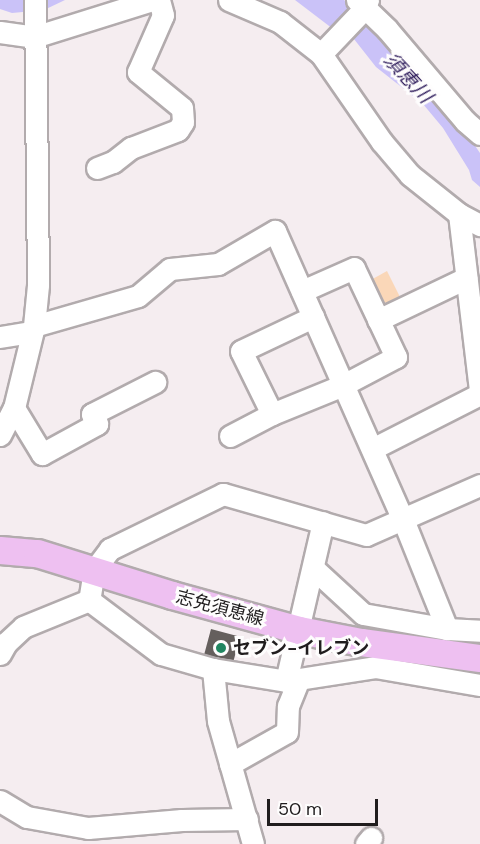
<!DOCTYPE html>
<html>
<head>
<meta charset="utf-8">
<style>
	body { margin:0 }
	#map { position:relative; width:480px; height:844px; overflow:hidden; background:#f5edf0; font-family:"DM Sans","Noto Sans JP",sans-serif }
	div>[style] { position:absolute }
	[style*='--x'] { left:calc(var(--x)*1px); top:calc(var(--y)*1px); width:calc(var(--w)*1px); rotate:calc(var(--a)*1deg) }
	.green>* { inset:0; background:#fad7b8 }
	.water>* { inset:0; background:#cac2f8 }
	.building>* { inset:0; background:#655f5d; transform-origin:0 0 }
	.roads { filter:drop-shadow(2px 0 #b2abad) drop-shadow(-2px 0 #b2abad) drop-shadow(0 2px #b2abad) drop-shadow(0 -2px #b2abad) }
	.minor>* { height:21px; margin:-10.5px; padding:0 10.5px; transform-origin:10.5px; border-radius:10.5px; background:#fff }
	.major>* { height:27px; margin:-13.5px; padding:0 13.5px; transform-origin:13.5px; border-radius:13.5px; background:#eec0f1 }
	.dots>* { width:16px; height:16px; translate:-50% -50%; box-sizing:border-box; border:3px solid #fefdfd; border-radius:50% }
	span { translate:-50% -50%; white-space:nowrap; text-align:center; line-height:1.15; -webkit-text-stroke:6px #fefdfd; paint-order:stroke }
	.street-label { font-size:18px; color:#201d1e }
	.poi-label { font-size:18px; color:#201d1e; font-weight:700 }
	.left { translate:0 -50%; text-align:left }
	.water-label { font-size:20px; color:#301e5d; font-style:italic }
	.scale { position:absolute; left:267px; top:799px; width:111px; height:27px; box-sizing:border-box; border:3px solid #201d1e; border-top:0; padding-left:8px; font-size:18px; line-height:21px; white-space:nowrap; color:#201d1e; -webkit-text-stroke:4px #fefdfd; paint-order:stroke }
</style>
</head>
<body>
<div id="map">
	<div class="green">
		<i style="clip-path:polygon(387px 271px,401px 299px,390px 304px,379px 301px,369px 281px)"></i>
	</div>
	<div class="water">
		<i style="clip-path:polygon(0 0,65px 0,44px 10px,12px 13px,0 9px)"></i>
		<i style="clip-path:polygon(295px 0,344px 0,366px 18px,460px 124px,480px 153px,480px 187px,472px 180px,469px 170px,443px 128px,423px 104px,376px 67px,350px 34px,337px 32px)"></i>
	</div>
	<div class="building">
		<i style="left:211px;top:629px;width:30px;height:30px;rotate:15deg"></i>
	</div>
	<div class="roads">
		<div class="minor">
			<i style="--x:229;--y:0;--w:56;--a:23.3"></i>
			<i style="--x:280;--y:22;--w:52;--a:38"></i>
			<i style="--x:321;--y:54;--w:107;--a:55.3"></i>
			<i style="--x:382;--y:142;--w:43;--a:49.7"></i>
			<i style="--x:410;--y:175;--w:63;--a:38.5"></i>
			<i style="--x:459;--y:214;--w:24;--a:28"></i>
			<i style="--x:357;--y:0;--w:42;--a:44"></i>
			<i style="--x:387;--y:29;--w:121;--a:49.7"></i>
			<i style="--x:465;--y:121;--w:20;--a:41"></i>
			<i style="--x:0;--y:32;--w:34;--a:8"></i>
			<i style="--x:34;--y:37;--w:124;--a:-17.4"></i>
			<i style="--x:321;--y:54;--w:58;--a:-46.4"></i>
			<i style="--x:361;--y:12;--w:14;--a:-60"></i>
			<i style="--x:97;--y:168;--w:17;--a:-21"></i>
			<i style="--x:113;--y:162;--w:23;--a:-38"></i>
			<i style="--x:131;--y:148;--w:50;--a:-21"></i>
			<i style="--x:178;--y:130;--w:9;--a:-58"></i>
			<i style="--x:183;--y:122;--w:14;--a:-94"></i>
			<i style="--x:182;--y:108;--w:57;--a:-140.7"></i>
			<i style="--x:138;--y:72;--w:62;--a:-66.3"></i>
			<i style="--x:163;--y:15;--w:16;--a:-105"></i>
			<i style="--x:459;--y:214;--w:176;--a:83.2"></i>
			<i style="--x:378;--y:320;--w:98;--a:-25.5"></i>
			<i style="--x:34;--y:326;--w:108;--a:-16.1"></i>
			<i style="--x:138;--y:296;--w:42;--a:-40.2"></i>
			<i style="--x:170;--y:269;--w:48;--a:-5.9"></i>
			<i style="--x:218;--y:264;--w:66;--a:-30.1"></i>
			<i style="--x:275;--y:231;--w:313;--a:66.1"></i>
			<i style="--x:402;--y:517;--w:121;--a:68.1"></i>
			<i style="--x:0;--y:337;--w:32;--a:-9"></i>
			<i style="--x:14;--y:408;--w:54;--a:58.7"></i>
			<i style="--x:42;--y:454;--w:63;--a:-28.6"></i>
			<i style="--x:97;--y:424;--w:11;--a:-117"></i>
			<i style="--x:92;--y:414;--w:71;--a:-26.9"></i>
			<i style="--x:272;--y:414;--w:70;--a:-116.2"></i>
			<i style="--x:241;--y:351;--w:80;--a:-25.3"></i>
			<i style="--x:0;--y:435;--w:30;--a:-63"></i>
			<i style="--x:14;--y:408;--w:84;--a:-76.3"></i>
			<i style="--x:34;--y:326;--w:41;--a:-84.4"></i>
			<i style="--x:38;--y:285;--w:285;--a:-90.6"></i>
			<i style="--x:230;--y:436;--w:47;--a:-27.6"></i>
			<i style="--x:272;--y:414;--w:77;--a:-22.2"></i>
			<i style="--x:343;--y:385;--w:60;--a:-27.8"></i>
			<i style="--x:396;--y:357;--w:98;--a:-115.3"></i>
			<i style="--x:354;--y:268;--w:57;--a:156.1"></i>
			<i style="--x:372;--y:449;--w:121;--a:-27"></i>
			<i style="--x:480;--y:485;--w:124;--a:156.3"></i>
			<i style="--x:366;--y:535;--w:149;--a:-164"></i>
			<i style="--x:223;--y:494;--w:126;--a:154"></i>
			<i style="--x:110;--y:549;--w:26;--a:127"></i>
			<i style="--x:94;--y:570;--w:30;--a:99"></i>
			<i style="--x:89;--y:600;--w:90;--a:36.9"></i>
			<i style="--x:161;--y:654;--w:54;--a:16.1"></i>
			<i style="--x:213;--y:669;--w:74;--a:9.3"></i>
			<i style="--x:286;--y:681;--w:90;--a:-8.9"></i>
			<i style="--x:375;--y:667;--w:107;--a:9.7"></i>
			<i style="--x:313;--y:568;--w:68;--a:42.6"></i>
			<i style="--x:363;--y:614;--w:85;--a:10.1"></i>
			<i style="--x:447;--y:629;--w:33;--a:3"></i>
			<i style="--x:0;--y:654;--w:13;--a:-61"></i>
			<i style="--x:6;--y:643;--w:23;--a:-43"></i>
			<i style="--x:23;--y:627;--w:71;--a:-22.2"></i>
			<i style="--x:213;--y:669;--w:52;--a:84.5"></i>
			<i style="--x:218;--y:721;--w:128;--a:74.1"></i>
			<i style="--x:286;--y:681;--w:163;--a:-76.9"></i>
			<i style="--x:230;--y:764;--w:65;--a:-29.3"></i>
			<i style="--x:287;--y:732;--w:26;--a:-88"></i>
			<i style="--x:288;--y:706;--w:29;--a:-68"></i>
			<i style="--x:0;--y:801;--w:31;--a:31"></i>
			<i style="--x:27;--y:817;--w:62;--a:10.2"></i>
			<i style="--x:88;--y:828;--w:94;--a:-4.9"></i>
			<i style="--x:182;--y:820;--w:65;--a:-0.9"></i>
			<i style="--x:366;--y:844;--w:8;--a:-50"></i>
		</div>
		<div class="major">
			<i style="--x:0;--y:550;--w:37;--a:5"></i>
			<i style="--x:37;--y:553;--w:141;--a:17.3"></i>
			<i style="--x:172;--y:595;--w:132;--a:15.4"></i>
			<i style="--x:299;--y:630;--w:63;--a:11"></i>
			<i style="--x:361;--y:642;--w:120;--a:7.7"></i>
		</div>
	</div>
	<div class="dots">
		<i style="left:221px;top:648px;background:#218661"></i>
	</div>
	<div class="street-label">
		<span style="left:220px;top:608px;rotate:15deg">志免須恵線</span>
	</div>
	<div class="poi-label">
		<span class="left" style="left:233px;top:648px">セブン-イレブン</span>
	</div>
	<div class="water-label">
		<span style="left:408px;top:78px;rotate:47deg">須恵川</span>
	</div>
	<div class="scale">50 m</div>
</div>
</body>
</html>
